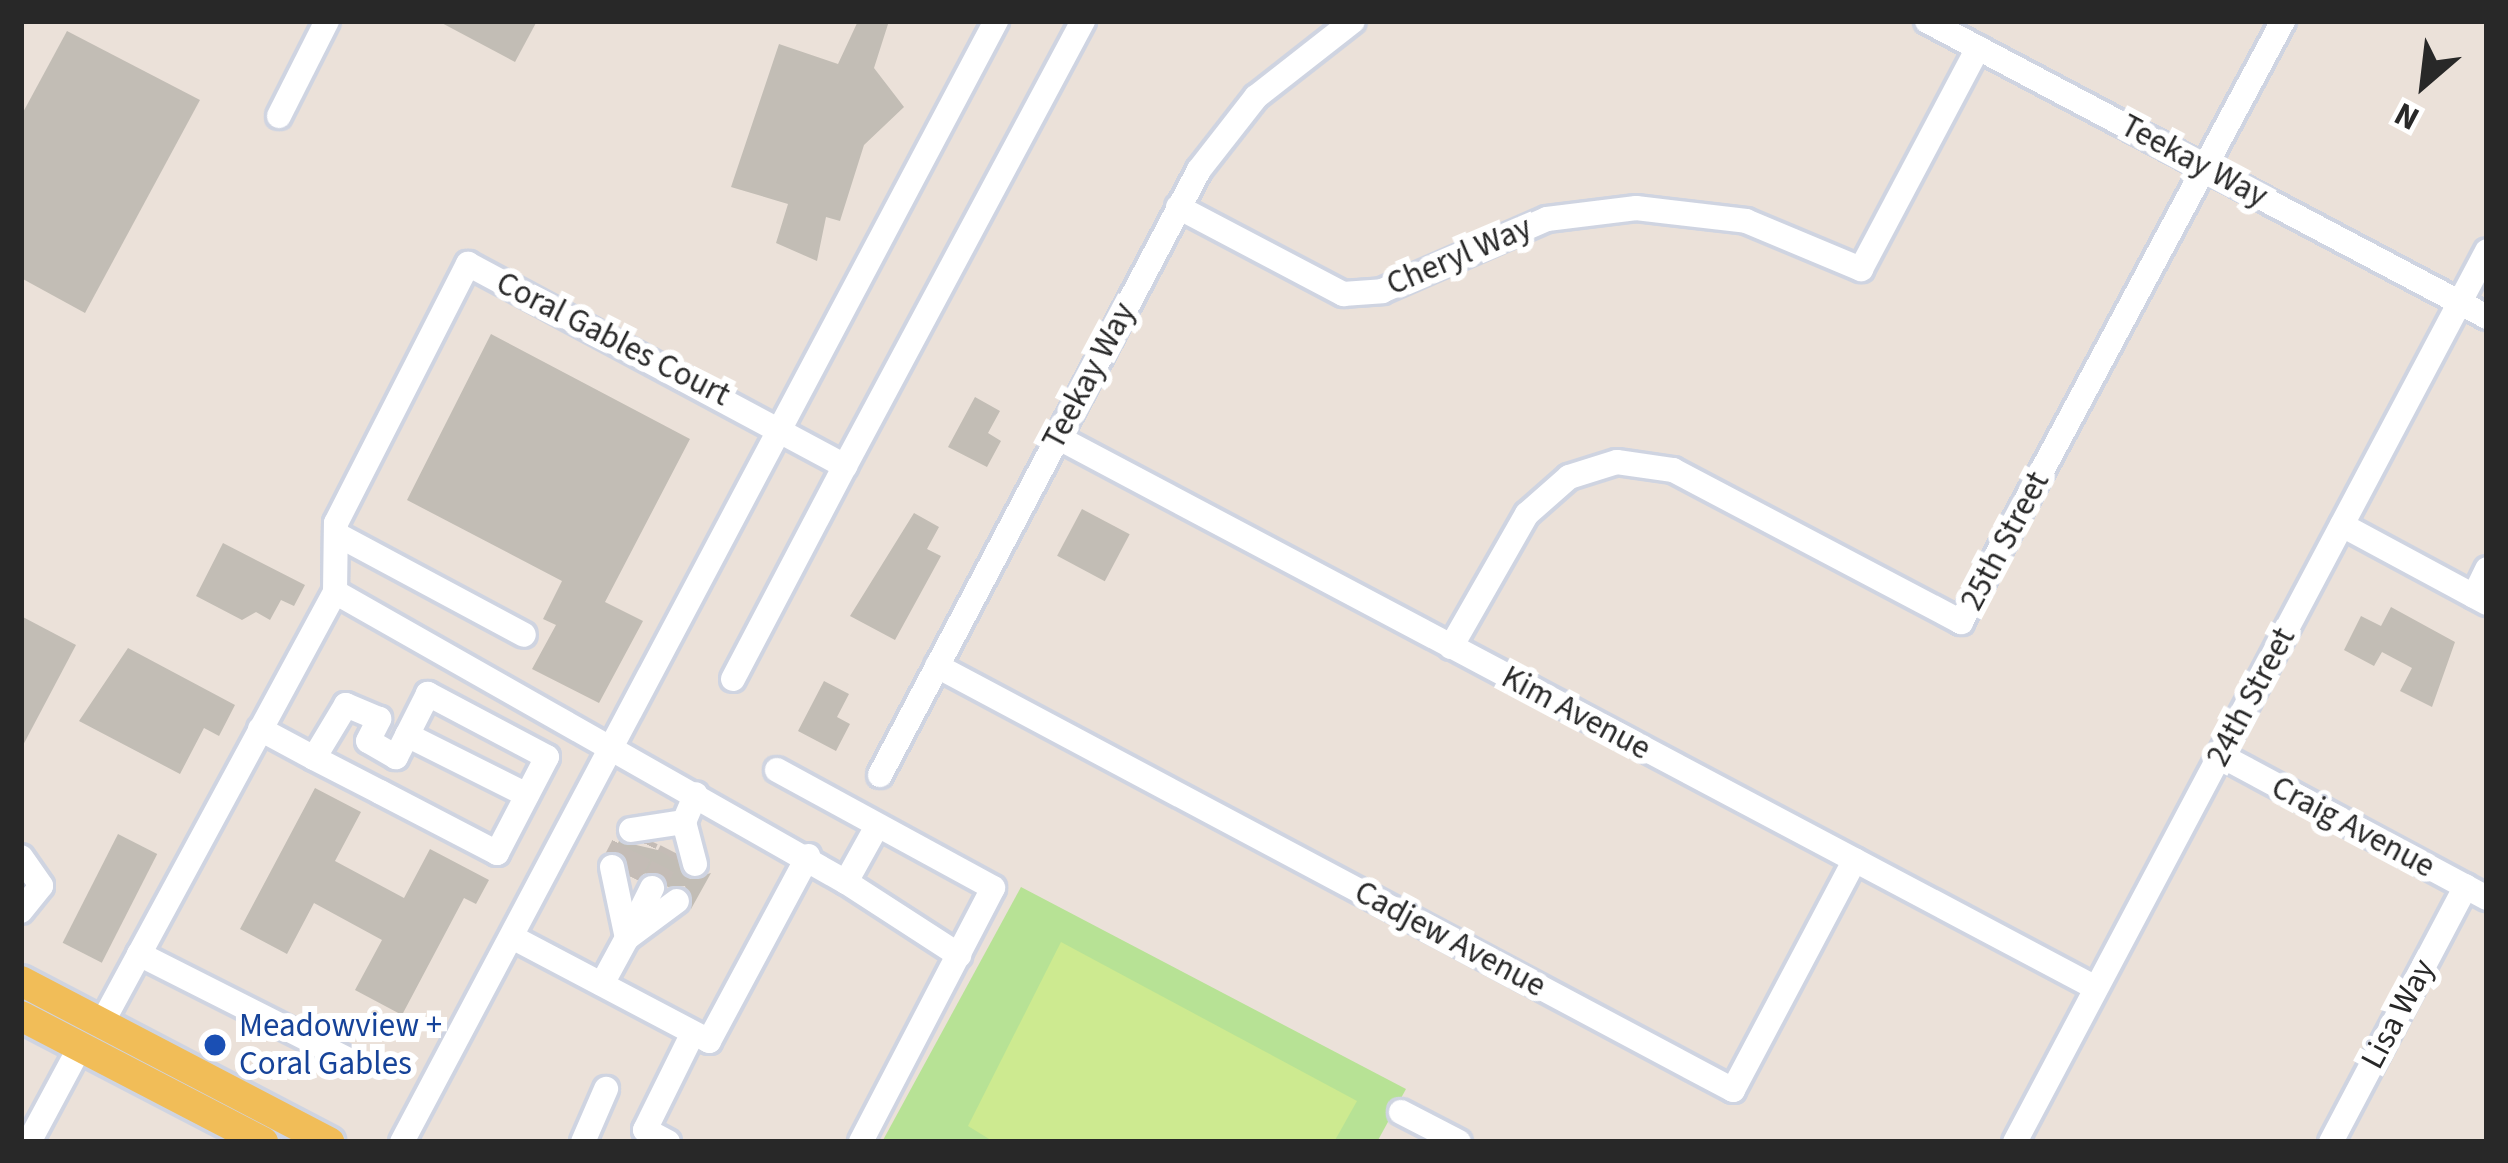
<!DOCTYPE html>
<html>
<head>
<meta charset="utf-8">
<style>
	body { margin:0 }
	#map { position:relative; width:2508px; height:1163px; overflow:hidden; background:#ebe1d9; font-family:"Source Sans 3",sans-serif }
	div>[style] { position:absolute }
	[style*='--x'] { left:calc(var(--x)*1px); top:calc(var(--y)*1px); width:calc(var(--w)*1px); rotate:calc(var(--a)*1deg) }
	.green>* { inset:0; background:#b7e295 }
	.pitch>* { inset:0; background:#cdea90 }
	.building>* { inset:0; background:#c2bdb5; transform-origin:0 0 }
	.minor-tunnel>* { height:24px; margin-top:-12px; transform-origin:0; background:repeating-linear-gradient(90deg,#c4bcb6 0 24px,transparent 0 36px) }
	.roads { filter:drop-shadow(3px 0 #cfd4e1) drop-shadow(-3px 0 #cfd4e1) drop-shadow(0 3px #cfd4e1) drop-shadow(0 -3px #cfd4e1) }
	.minor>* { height:24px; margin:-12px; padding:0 12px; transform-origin:12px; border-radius:12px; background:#fff }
	.major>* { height:30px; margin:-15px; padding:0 15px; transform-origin:15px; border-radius:15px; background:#f1bd58 }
	.dots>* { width:33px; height:33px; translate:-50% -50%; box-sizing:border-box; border:6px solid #fff; border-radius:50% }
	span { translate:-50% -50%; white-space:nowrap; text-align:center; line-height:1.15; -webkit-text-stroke:12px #fff; paint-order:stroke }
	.street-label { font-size:33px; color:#282828 }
	.transit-label { font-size:33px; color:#164399 }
	.left { translate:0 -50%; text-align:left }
	.frame { position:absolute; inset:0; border:24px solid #282828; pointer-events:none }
	.north { position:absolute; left:2364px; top:24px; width:120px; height:120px; -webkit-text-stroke:9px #fff; paint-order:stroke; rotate:208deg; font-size:33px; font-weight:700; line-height:48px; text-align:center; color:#282828 }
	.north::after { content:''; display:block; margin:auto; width:42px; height:54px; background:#282828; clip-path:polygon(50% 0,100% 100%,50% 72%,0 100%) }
</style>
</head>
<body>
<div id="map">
	<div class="green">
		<i style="clip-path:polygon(1021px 887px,1406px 1089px,1377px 1142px,882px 1142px)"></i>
	</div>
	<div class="pitch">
		<i style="clip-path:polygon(1061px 942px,1357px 1101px,1334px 1142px,994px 1142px,968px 1126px)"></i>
	</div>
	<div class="building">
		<i style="clip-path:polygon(438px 21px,537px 21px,515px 62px)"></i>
		<i style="clip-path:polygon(858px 21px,889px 21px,874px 68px,904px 107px,864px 145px,840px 221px,826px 217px,817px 261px,776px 243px,788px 204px,731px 187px,779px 44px,838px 64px)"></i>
		<i style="clip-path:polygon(67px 31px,200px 100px,85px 313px,21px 278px,21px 116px)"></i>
		<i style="clip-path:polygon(491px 334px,690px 439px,605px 602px,643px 621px,599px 703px,532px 669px,556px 625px,543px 619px,562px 581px,407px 500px)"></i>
		<i style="clip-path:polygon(975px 397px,1000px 411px,988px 433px,1001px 441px,987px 467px,948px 447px)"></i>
		<i style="left:1082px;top:509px;width:54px;height:53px;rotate:28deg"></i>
		<i style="clip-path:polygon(914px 513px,939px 527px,927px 549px,941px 556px,895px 640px,850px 616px)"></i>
		<i style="clip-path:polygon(223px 543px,305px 585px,294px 606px,281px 600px,270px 620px,256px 612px,242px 620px,196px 596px)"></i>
		<i style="clip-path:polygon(2391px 607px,2455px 642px,2432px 707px,2400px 691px,2412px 668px,2382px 652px,2374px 666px,2344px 650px,2361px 616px,2381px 626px)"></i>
		<i style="clip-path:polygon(21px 616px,76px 645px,21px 749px)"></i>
		<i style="clip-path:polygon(128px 648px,235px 705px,219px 736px,204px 728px,180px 774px,79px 721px)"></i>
		<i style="clip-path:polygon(824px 681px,849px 694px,837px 717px,850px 724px,836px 751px,798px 731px)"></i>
		<i style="clip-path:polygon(315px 788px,361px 812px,335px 861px,404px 898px,430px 849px,489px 880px,476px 904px,464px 898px,402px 1015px,355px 990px,382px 940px,314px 903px,287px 954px,240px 929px)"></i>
		<i style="left:118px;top:834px;width:44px;height:122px;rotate:27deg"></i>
		<i style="clip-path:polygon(619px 841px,675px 854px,690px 879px,711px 873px,691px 909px,685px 886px,668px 887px,652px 872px,631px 877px,614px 851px)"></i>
	</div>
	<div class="minor-tunnel">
		<i style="--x:612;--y:867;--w:42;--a:-62.8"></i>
		<i style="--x:629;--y:876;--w:41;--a:-64.1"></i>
		<i style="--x:652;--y:888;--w:42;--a:-62.8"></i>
	</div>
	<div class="roads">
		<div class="minor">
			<i style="--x:1927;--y:21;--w:633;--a:27.86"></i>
			<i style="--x:279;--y:116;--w:106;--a:-63.2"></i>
			<i style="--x:1178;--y:207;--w:187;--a:27.8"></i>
			<i style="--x:1343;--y:294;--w:39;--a:-4"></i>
			<i style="--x:1382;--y:291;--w:180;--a:-23.6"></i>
			<i style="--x:1547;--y:219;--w:90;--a:-7"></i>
			<i style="--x:1636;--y:208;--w:111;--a:6.7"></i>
			<i style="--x:1746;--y:221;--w:125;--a:22.7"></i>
			<i style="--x:1861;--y:269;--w:250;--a:-62.1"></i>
			<i style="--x:1057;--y:437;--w:1176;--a:27.94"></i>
			<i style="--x:2342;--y:525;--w:165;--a:28.3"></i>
			<i style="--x:336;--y:534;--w:213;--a:28.2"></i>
			<i style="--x:335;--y:592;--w:588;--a:29.58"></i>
			<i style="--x:2474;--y:596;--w:30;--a:-64"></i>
			<i style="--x:1451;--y:647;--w:153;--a:-60.3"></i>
			<i style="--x:1527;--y:514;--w:56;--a:-41.4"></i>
			<i style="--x:1569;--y:477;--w:50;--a:-17.4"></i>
			<i style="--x:1617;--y:462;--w:57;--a:8.1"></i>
			<i style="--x:1673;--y:470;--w:326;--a:27.8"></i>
			<i style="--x:1961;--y:622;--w:682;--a:-61.82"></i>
			<i style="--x:937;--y:666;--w:902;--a:28.04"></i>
			<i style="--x:1733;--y:1090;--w:260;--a:-62.1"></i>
			<i style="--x:733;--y:679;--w:241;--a:-62.3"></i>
			<i style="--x:260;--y:729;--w:61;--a:28.2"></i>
			<i style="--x:314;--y:758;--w:74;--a:27.3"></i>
			<i style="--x:380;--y:792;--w:132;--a:27.5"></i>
			<i style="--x:497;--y:853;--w:108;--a:-62.5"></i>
			<i style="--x:547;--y:757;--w:135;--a:-152.1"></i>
			<i style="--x:428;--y:694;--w:71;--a:116.9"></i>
			<i style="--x:396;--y:757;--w:32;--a:-150"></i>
			<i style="--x:368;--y:741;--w:25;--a:-63"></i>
			<i style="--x:379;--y:719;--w:36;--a:-157"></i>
			<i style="--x:346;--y:705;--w:62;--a:121.1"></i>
			<i style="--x:407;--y:735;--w:134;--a:26.6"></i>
			<i style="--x:2220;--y:755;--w:303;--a:28.2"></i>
			<i style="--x:777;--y:770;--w:246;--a:28.6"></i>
			<i style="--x:993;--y:888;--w:286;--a:117.5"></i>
			<i style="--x:880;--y:775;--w:684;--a:-62.2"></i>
			<i style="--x:1199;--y:170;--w:93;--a:-52"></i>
			<i style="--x:1256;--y:97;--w:123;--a:-38.1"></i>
			<i style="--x:877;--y:826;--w:64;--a:119"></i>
			<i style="--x:846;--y:882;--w:135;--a:32.9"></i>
			<i style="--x:631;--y:830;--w:54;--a:-8.6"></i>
			<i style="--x:21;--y:857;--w:35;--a:55"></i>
			<i style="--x:41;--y:886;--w:32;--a:129"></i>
			<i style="--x:695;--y:864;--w:43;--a:-104.7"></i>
			<i style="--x:684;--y:822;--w:30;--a:-67"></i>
			<i style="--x:612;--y:867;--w:73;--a:78.1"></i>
			<i style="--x:631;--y:930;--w:47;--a:-63.4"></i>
			<i style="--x:512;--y:937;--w:223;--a:27.8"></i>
			<i style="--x:709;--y:1041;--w:210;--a:-61.8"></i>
			<i style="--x:139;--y:954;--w:242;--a:26.8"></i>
			<i style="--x:602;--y:984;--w:52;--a:-61.5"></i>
			<i style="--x:627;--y:938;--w:62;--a:-36.5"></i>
			<i style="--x:102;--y:1023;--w:490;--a:-61.6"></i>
			<i style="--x:335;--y:592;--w:69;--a:-89.2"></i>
			<i style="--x:336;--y:523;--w:291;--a:-63"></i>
			<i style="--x:468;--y:264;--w:428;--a:28.2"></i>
			<i style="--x:845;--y:466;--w:505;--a:-61.86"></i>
			<i style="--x:1401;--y:1112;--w:65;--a:27.3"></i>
			<i style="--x:29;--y:1142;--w:108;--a:-61.8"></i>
			<i style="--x:402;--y:1142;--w:1269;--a:-62.08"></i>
			<i style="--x:583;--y:1142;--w:58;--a:-66.5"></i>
			<i style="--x:668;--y:1142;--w:26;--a:-152"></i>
			<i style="--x:645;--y:1130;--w:108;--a:-63.7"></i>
			<i style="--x:2015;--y:1142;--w:1008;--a:-62.09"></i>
			<i style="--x:2331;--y:1142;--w:289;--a:-62.2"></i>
		</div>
		<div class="major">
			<i style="--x:21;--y:981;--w:348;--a:27.6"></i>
			<i style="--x:21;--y:1016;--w:273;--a:27.5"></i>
		</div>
	</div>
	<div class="dots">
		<i style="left:215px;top:1045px;background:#1a4fb4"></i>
	</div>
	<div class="street-label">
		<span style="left:2194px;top:161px;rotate:28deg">Teekay Way</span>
		<span style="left:1459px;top:256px;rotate:-23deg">Cheryl Way</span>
		<span style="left:613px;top:339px;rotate:27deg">Coral Gables Court</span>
		<span style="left:1089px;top:376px;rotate:-62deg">Teekay Way</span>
		<span style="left:2005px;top:541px;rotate:-62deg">25th Street</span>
		<span style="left:2251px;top:697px;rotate:-62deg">24th Street</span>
		<span style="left:1576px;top:713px;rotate:28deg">Kim Avenue</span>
		<span style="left:2353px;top:827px;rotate:28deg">Craig Avenue</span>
		<span style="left:1450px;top:939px;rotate:28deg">Cadjew Avenue</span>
		<span style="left:2398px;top:1014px;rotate:-62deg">Lisa Way</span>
	</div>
	<div class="transit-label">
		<span class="left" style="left:239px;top:1045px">Meadowview +<br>Coral Gables</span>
	</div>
	<div class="frame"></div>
	<div class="north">N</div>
</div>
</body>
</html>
